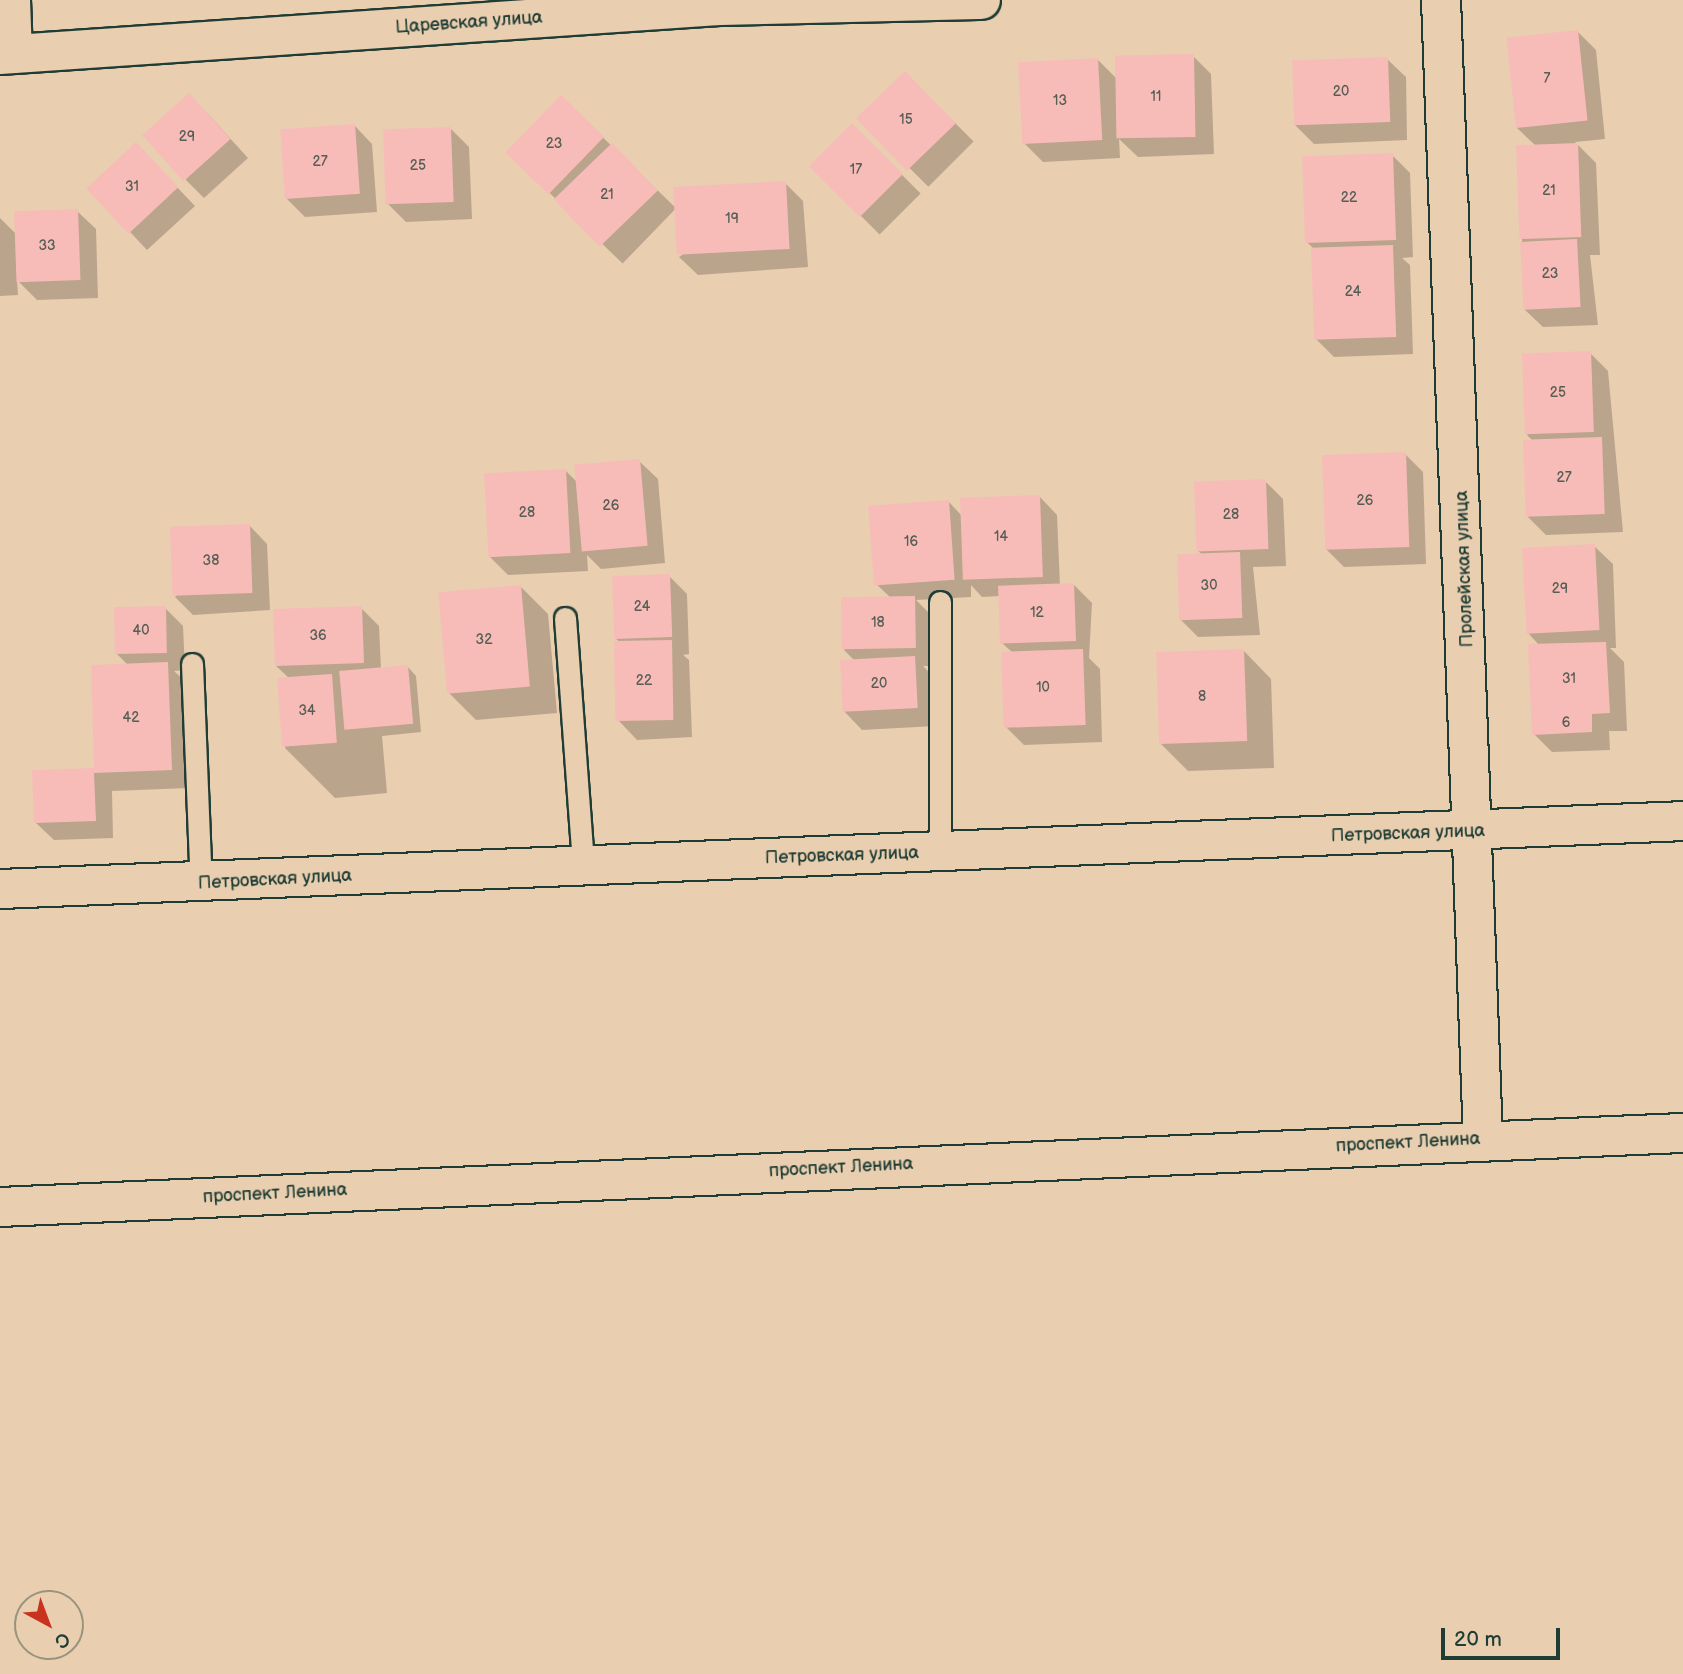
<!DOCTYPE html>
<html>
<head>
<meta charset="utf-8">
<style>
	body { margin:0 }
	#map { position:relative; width:1683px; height:1674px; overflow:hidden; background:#e9ceb0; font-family:"Balsamiq Sans",sans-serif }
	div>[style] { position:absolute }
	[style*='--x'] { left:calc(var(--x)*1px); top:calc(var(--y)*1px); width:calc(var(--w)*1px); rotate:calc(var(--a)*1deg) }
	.shadow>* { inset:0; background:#0003; transform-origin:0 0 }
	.building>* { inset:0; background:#f8bcb8; transform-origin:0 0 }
	.roads { filter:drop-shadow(2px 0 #1f3d34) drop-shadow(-2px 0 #1f3d34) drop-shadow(0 2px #1f3d34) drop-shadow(0 -2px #1f3d34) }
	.service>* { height:21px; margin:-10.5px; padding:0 10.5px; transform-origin:10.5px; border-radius:10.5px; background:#e9ceb0 }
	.minor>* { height:38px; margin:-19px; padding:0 19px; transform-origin:19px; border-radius:19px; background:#e9ceb0 }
	.primary>* { height:38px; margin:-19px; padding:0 19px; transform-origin:19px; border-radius:19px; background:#e9ceb0 }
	span { translate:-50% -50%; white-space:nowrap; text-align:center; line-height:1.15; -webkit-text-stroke:6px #e9ceb0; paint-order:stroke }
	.number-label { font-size:14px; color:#555d55 }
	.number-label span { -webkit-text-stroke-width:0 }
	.street-label { font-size:18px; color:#1f3d34 }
	.north { position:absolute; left:14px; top:1590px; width:70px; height:70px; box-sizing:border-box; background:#e9ceb0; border:2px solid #98947e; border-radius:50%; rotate:139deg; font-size:19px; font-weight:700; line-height:28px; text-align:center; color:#1f3d34 }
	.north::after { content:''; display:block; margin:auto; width:24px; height:32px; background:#c8321e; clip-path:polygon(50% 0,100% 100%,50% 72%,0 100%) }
	.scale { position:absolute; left:1441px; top:1628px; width:119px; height:32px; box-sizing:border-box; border:4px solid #1f3d34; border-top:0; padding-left:9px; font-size:21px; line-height:24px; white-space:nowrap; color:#1f3d34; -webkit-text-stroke:5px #e9ceb0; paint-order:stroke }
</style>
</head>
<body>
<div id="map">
	<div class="shadow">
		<i style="clip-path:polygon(1578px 32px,1596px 50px,1605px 139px,1575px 142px,1596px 163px,1600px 255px,1590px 255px,1598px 325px,1543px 327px,1524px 309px,1522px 239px,1536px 146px,1517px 128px)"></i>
		<i style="clip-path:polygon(1193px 56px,1211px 74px,1214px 154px,1138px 157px,1119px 139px,1120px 158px,1043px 162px,1025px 144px,1097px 59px,1118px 80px)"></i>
		<i style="clip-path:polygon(1387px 59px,1406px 77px,1407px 140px,1314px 144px,1295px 125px)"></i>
		<i style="left:905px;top:73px;width:97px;height:64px;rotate:45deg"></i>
		<i style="left:561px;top:97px;width:160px;height:77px;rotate:44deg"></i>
		<i style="clip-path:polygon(207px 113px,248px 158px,204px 198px,186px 180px)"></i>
		<i style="clip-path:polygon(354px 125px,372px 144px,377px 212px,305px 217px,287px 199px)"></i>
		<i style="left:852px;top:125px;width:97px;height:58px;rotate:45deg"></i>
		<i style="clip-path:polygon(451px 129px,469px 147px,472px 219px,406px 222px,387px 203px)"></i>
		<i style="clip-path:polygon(1392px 155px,1410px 173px,1413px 257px,1402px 258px,1410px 265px,1413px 354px,1334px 357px,1316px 339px,1313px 248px,1307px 242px)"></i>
		<i style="clip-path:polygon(154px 163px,195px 206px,147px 250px,89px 188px)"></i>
		<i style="clip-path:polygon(785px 183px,803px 201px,808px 267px,698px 275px,679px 257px)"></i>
		<i style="clip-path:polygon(77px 211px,96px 229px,98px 298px,37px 300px,17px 280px,18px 295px,0 296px,0 218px,17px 235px)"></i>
		<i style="clip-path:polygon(1590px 353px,1608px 371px,1623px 532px,1546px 535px,1528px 517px,1534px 442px,1527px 435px)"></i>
		<i style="clip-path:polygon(1405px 454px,1423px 472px,1426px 564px,1344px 567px,1326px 549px)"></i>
		<i style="clip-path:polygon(639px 461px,658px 479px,665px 563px,601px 569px,587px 555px,588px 571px,508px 575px,490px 557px,566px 471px,577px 482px)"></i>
		<i style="clip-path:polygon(1265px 481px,1283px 499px,1286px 566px,1253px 567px,1260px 635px,1198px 637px,1180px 619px,1203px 555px,1198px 551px)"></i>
		<i style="clip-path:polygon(1039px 496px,1057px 515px,1060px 586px,1074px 585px,1092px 603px,1089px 658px,1100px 669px,1102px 742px,1024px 745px,1006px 727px,1013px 653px,1002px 643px,1000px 596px,982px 597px,971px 585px,971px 597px,916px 600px,932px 616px,933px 666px,923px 666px,933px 676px,935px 726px,862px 730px,844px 711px,855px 661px,844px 650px,891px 598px,875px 583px,949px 502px,962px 516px)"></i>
		<i style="clip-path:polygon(249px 525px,267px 544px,270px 610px,193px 615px,175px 597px)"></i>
		<i style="clip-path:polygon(1594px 546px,1613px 564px,1616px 648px,1610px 648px,1624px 662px,1627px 731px,1609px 731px,1610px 750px,1552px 752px,1534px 734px,1540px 646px,1528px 633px)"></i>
		<i style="clip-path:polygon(669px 576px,687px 594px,689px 654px,683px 655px,689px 660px,692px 737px,637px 740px,619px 721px,622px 644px,615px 638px)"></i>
		<i style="clip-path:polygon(521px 587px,548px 614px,557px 713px,476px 720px,449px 693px)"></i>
		<i style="clip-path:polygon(165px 608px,183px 626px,185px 670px,174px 671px,186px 682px,189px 788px,112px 791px,113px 838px,54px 840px,35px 822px,96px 769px,128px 665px,117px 654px)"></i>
		<i style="clip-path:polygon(361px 608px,379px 626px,381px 669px,408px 667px,416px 676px,421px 732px,382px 736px,387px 793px,335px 798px,285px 748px,290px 679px,276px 666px)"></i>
		<i style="clip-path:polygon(1244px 651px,1271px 679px,1274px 768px,1188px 771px,1161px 744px)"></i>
	</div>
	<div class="building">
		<i style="left:1578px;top:30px;width:91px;height:72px;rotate:84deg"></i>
		<i style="left:1194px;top:54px;width:83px;height:79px;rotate:89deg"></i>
		<i style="left:1388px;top:57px;width:65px;height:96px;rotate:88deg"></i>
		<i style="left:1098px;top:58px;width:82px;height:80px;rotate:87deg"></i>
		<i style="left:905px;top:71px;width:73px;height:68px;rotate:46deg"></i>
		<i style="left:189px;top:93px;width:62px;height:63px;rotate:48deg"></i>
		<i style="left:561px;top:95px;width:60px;height:80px;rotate:44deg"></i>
		<i style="left:852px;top:123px;width:72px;height:61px;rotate:45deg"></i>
		<i style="left:355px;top:124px;width:70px;height:75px;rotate:86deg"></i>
		<i style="left:451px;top:127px;width:75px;height:68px;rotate:88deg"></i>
		<i style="left:136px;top:142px;width:62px;height:68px;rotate:47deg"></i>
		<i style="left:612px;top:143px;width:66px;height:81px;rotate:46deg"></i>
		<i style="left:1578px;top:143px;width:94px;height:62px;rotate:88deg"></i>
		<i style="left:1393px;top:153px;width:87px;height:91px;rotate:88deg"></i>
		<i style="left:786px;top:181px;width:68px;height:113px;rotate:87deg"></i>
		<i style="left:78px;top:209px;width:71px;height:64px;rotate:88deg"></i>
		<i style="left:1577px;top:239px;width:68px;height:57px;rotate:87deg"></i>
		<i style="left:1393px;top:245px;width:92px;height:82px;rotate:88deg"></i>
		<i style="left:1591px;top:351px;width:81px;height:69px;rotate:88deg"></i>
		<i style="left:1602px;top:437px;width:77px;height:79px;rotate:88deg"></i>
		<i style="left:1406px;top:452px;width:95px;height:84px;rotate:88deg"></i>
		<i style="left:640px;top:459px;width:87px;height:66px;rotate:85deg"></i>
		<i style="left:566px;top:469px;width:84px;height:82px;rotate:87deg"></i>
		<i style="left:1266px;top:479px;width:70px;height:72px;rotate:88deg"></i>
		<i style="left:1040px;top:495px;width:82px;height:80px;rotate:88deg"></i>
		<i style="left:949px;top:500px;width:80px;height:81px;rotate:86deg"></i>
		<i style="left:250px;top:524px;width:69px;height:80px;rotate:88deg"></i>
		<i style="left:1595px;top:544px;width:86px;height:73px;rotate:87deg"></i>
		<i style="left:1240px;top:552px;width:66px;height:63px;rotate:88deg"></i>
		<i style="left:670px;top:574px;width:63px;height:58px;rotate:88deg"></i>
		<i style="left:1074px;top:583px;width:58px;height:76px;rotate:88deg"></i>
		<i style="left:521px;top:585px;width:102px;height:83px;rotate:85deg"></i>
		<i style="left:915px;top:596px;width:52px;height:74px;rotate:89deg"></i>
		<i style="left:166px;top:606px;width:47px;height:52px;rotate:89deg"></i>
		<i style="left:362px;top:606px;width:57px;height:89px;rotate:88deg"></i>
		<i style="left:672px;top:640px;width:80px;height:58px;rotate:89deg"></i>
		<i style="clip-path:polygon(1606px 642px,1610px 713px,1592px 714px,1592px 732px,1532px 735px,1528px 644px)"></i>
		<i style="left:1083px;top:649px;width:76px;height:82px;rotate:88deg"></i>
		<i style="left:1244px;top:649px;width:92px;height:88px;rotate:88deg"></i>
		<i style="left:915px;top:656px;width:52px;height:75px;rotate:87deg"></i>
		<i style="clip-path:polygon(168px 662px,172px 770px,94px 773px,96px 821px,34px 823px,32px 770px,94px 768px,91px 665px)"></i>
		<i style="left:408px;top:665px;width:59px;height:69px;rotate:85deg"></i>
		<i style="left:332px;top:674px;width:69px;height:55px;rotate:86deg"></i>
	</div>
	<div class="roads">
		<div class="service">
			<i style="--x:940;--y:602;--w:250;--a:90"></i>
			<i style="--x:565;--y:618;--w:249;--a:85.8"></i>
			<i style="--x:192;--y:664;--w:220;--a:87.7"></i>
		</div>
		<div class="minor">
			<i style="--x:11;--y:0;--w:54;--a:87.9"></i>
			<i style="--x:1441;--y:0;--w:1140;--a:87.89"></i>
			<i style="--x:0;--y:55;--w:720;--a:-3.9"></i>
			<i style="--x:718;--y:6;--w:263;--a:-1.3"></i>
			<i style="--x:0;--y:889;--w:1684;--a:-2.31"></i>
		</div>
		<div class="primary">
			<i style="--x:0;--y:1207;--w:1685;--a:-2.52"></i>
		</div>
	</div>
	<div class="number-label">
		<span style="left:1547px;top:79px">7</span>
		<span style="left:1341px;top:92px">20</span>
		<span style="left:1156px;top:97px">11</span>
		<span style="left:1060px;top:101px">13</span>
		<span style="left:906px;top:120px">15</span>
		<span style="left:187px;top:137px">29</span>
		<span style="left:554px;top:144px">23</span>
		<span style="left:320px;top:162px">27</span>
		<span style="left:418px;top:166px">25</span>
		<span style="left:856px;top:170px">17</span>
		<span style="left:132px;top:187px">31</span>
		<span style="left:1549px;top:191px">21</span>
		<span style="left:607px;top:195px">21</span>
		<span style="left:1349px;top:198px">22</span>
		<span style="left:732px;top:219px">19</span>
		<span style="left:47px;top:246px">33</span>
		<span style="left:1550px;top:274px">23</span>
		<span style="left:1353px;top:292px">24</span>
		<span style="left:1558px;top:393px">25</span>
		<span style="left:1564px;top:478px">27</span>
		<span style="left:1365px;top:501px">26</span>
		<span style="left:611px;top:506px">26</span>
		<span style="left:527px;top:513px">28</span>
		<span style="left:1231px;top:515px">28</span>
		<span style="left:1001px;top:537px">14</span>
		<span style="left:911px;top:542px">16</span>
		<span style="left:211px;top:561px">38</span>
		<span style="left:1209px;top:586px">30</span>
		<span style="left:1560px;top:589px">29</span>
		<span style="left:642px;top:607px">24</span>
		<span style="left:1037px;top:613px">12</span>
		<span style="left:878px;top:623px">18</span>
		<span style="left:141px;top:631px">40</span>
		<span style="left:318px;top:636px">36</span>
		<span style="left:484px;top:640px">32</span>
		<span style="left:1569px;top:679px">31</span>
		<span style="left:644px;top:681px">22</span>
		<span style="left:879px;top:684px">20</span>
		<span style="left:1043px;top:688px">10</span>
		<span style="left:1202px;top:697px">8</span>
		<span style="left:307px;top:711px">34</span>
		<span style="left:131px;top:718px">42</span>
		<span style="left:1566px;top:723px">6</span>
	</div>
	<div class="street-label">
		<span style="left:469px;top:23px;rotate:-4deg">Царевская улица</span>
		<span style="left:1465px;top:569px;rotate:-92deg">Пролейская улица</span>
		<span style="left:1408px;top:834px;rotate:-2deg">Петровская улица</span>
		<span style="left:842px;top:856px;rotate:-2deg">Петровская улица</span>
		<span style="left:275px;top:880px;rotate:-3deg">Петровская улица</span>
		<span style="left:1408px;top:1143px;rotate:-3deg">проспект Ленина</span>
		<span style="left:841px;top:1168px;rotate:-3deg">проспект Ленина</span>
		<span style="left:275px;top:1194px;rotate:-3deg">проспект Ленина</span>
	</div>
	<div class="north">С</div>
	<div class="scale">20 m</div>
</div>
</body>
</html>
